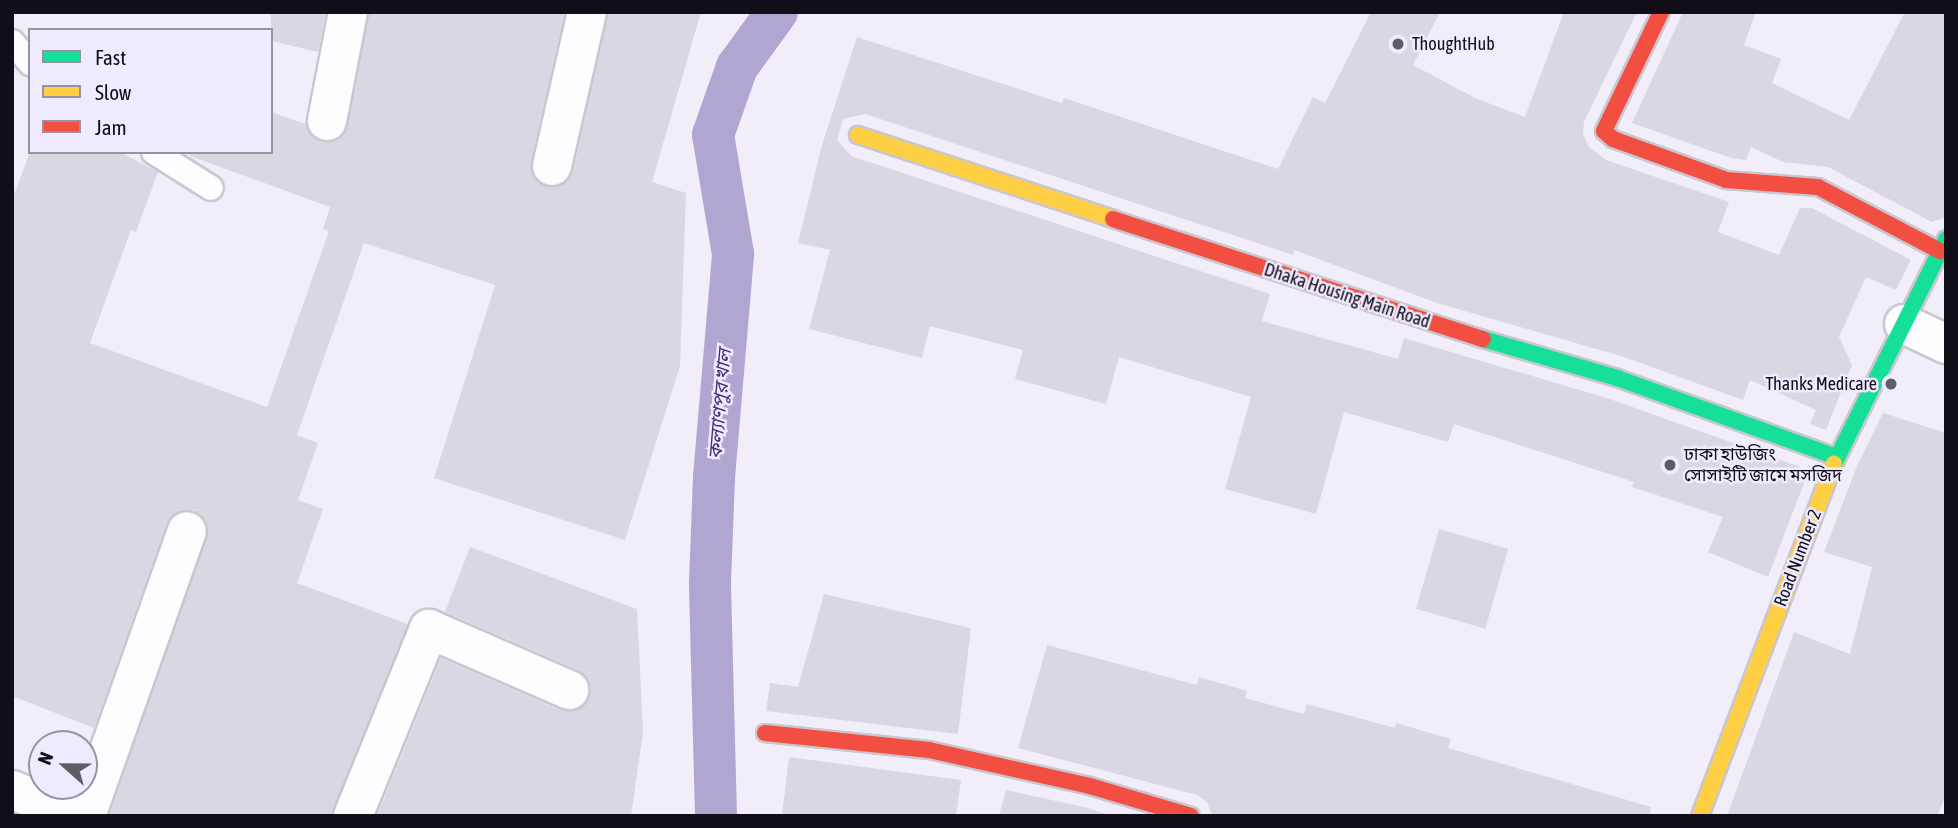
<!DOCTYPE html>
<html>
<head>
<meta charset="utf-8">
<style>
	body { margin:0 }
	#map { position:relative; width:1958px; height:828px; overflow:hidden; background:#f1eef9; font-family:"Asap Condensed","Noto Sans Bengali",sans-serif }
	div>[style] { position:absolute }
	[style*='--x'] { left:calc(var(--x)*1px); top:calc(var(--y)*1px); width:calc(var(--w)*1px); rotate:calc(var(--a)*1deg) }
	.canal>* { height:42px; margin:-21px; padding:0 21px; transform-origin:21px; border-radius:21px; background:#b3a5d2 }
	.building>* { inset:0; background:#dad7e2; transform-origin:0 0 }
	.roads { filter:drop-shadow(2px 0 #c9c6d0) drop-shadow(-2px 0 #c9c6d0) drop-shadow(0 2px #c9c6d0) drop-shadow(0 -2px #c9c6d0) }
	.lane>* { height:24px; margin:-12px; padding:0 12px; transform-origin:12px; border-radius:12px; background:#fdfcfe }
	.street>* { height:38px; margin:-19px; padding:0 19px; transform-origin:19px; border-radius:19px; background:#fdfcfe }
	.fast>* { height:16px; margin:-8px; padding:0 8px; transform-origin:8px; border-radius:8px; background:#16e098 }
	.slow>* { height:16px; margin:-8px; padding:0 8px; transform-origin:8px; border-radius:8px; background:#ffcf43 }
	.jam>* { height:16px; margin:-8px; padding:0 8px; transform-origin:8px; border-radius:8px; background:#f24e42 }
	.dots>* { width:19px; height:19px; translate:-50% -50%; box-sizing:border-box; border:4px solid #efeafd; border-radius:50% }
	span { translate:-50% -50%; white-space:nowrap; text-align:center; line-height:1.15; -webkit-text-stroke:5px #efeafd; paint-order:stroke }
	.poi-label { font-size:18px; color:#110e18 }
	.left { translate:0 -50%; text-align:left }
	.right { translate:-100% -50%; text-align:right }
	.street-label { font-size:18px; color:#110e18 }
	.water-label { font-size:19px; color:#482d75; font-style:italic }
	.frame { position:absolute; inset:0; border:14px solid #110e18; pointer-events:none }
	.legend { position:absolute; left:28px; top:28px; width:245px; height:126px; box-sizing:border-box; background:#efeafd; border:2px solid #9692a1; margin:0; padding:9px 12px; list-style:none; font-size:21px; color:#110e18 }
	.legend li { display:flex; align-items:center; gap:14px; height:35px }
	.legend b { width:35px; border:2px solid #9692a1 }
	.north { position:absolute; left:28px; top:730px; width:70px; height:70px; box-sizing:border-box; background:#efeafd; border:2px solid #9692a1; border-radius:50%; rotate:291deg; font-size:19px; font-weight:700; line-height:28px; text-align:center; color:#110e18 }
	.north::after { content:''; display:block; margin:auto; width:24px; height:32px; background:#5f5c67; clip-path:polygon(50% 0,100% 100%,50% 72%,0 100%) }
</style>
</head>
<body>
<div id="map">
	<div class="canal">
		<i style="--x:716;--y:816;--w:234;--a:-91.5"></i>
		<i style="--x:710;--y:582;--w:105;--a:-87.8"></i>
		<i style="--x:714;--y:477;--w:224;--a:-85.1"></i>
		<i style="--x:733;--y:254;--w:121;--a:-99.5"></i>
		<i style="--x:713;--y:135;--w:72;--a:-70.6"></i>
		<i style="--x:737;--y:67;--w:68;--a:-54"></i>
	</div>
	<div class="building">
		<i style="clip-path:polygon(271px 12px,326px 12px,318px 52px,271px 41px)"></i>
		<i style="clip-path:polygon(369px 12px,565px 12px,531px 162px,537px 182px,548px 187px,568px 181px,573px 171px,608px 12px,701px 12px,652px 182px,686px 193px,680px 366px,625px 540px,434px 478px,495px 285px,364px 243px,297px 435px,318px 443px,298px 500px,323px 509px,297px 583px,408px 624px,332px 816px,109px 816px,209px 528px,194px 510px,182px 510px,167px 523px,94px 728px,12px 696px,12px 200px,30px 152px,120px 152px,158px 172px,136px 232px,131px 230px,90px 343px,267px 407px,329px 231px,323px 229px,330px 207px,190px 156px,191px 152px,271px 152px,271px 112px,306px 124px,312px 137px,322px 142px,343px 136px)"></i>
		<i style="clip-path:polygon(1371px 12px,1440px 12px,1413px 65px,1475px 98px,1525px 117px,1564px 12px,1637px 12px,1584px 122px,1583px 134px,1589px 147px,1606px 160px,1729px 202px,1718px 232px,1779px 255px,1800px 208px,1812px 208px,1911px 260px,1896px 290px,1866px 277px,1839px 337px,1852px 365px,1826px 430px,1810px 424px,1816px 410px,1750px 380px,1743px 400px,1624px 357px,1437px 303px,1294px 250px,1293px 255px,865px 114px,843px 119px,837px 140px,851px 156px,1270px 294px,1262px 321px,1398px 359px,1404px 338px,1610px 399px,1809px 470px,1768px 577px,1708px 552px,1723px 517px,1632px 487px,1634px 482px,1454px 424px,1448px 442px,1344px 412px,1316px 514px,1225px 489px,1251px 397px,1119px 357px,1106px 404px,1015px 379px,1023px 350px,930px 326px,922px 358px,809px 329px,830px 250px,798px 243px,822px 145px,857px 37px,1062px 103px,1064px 98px,1278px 169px,1313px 97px,1325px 103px)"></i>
		<i style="clip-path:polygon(1683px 12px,1756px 12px,1744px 45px,1781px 59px,1772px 83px,1849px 120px,1905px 12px,1946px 12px,1946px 217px,1932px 222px,1828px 167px,1783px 162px,1751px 147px,1746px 160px,1731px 158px,1632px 123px)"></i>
		<i style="clip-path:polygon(1883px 413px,1946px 433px,1946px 795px,1937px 816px,1727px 816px,1794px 632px,1850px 654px,1872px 567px,1824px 552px,1857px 466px)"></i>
		<i style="left:1439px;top:529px;width:72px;height:83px;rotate:16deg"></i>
		<i style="clip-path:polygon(470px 547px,637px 609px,643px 732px,631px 816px,377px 816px,441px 658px,560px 710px,581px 708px,589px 698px,587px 678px,578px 670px,445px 612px)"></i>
		<i style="clip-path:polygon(824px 594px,971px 628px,958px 734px,766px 711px,770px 683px,798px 687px)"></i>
		<i style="clip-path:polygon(1047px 645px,1197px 685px,1199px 677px,1247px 691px,1245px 698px,1304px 714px,1307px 704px,1395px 728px,1396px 723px,1451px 739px,1448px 748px,1651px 807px,1650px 816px,1212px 816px,1207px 802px,1197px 795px,1018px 748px)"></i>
		<i style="clip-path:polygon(789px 757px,961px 780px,956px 816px,782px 816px)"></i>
		<i style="clip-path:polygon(1006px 790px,1084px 807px,1113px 816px,999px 816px)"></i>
	</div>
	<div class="roads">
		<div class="lane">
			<i style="--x:12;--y:42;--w:28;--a:49"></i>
			<i style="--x:154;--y:152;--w:67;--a:32.3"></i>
		</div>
		<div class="street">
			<i style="--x:327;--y:121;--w:111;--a:-79.1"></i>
			<i style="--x:552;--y:166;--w:158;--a:-77.2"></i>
			<i style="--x:1904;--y:324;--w:47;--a:25.5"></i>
			<i style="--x:12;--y:790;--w:70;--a:21.8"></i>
			<i style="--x:86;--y:816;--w:302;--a:-70.5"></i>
			<i style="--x:353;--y:816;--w:202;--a:-67.9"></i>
			<i style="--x:429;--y:629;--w:153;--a:23.5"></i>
		</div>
		<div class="fast">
			<i style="--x:1483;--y:339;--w:140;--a:16.2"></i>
			<i style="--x:1617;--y:378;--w:234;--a:19.8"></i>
			<i style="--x:1834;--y:464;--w:251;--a:-63.5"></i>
		</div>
		<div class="slow">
			<i style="--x:858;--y:135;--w:268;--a:18.2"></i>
			<i style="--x:1700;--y:816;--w:377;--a:-69.2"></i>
		</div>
		<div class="jam">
			<i style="--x:1661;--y:12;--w:132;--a:115.6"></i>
			<i style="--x:1604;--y:131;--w:12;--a:42"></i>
			<i style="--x:1613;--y:139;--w:120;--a:19.9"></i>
			<i style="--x:1726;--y:180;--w:92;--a:4.4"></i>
			<i style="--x:1818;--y:187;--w:138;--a:27.7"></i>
			<i style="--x:1113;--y:219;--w:389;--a:18"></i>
			<i style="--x:765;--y:733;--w:165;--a:5.9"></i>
			<i style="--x:929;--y:750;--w:165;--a:12.6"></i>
			<i style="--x:1090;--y:786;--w:105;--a:16.5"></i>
		</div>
	</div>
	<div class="dots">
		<i style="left:1398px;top:44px;background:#5f5c67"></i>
		<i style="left:1891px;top:384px;background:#5f5c67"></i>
		<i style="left:1670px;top:465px;background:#5f5c67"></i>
	</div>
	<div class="poi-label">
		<span class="left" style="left:1412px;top:44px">ThoughtHub</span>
		<span class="right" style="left:1877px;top:384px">Thanks Medicare</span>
		<span class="left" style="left:1684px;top:465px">ঢাকা হাউজিং<br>সোসাইটি জামে মসজিদ</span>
	</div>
	<div class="street-label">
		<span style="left:1347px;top:296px;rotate:18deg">Dhaka Housing Main Road</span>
		<span style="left:1798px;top:558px;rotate:-69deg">Road Number 2</span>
	</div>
	<div class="water-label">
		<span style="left:720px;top:404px;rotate:-85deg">কল্যাণপুর খাল</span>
	</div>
	<div class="frame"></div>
	<ul class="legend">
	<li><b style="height:9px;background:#16e098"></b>Fast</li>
	<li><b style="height:9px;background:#ffcf43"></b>Slow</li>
	<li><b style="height:9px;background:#f24e42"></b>Jam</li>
	</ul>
	<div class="north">N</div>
</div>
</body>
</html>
